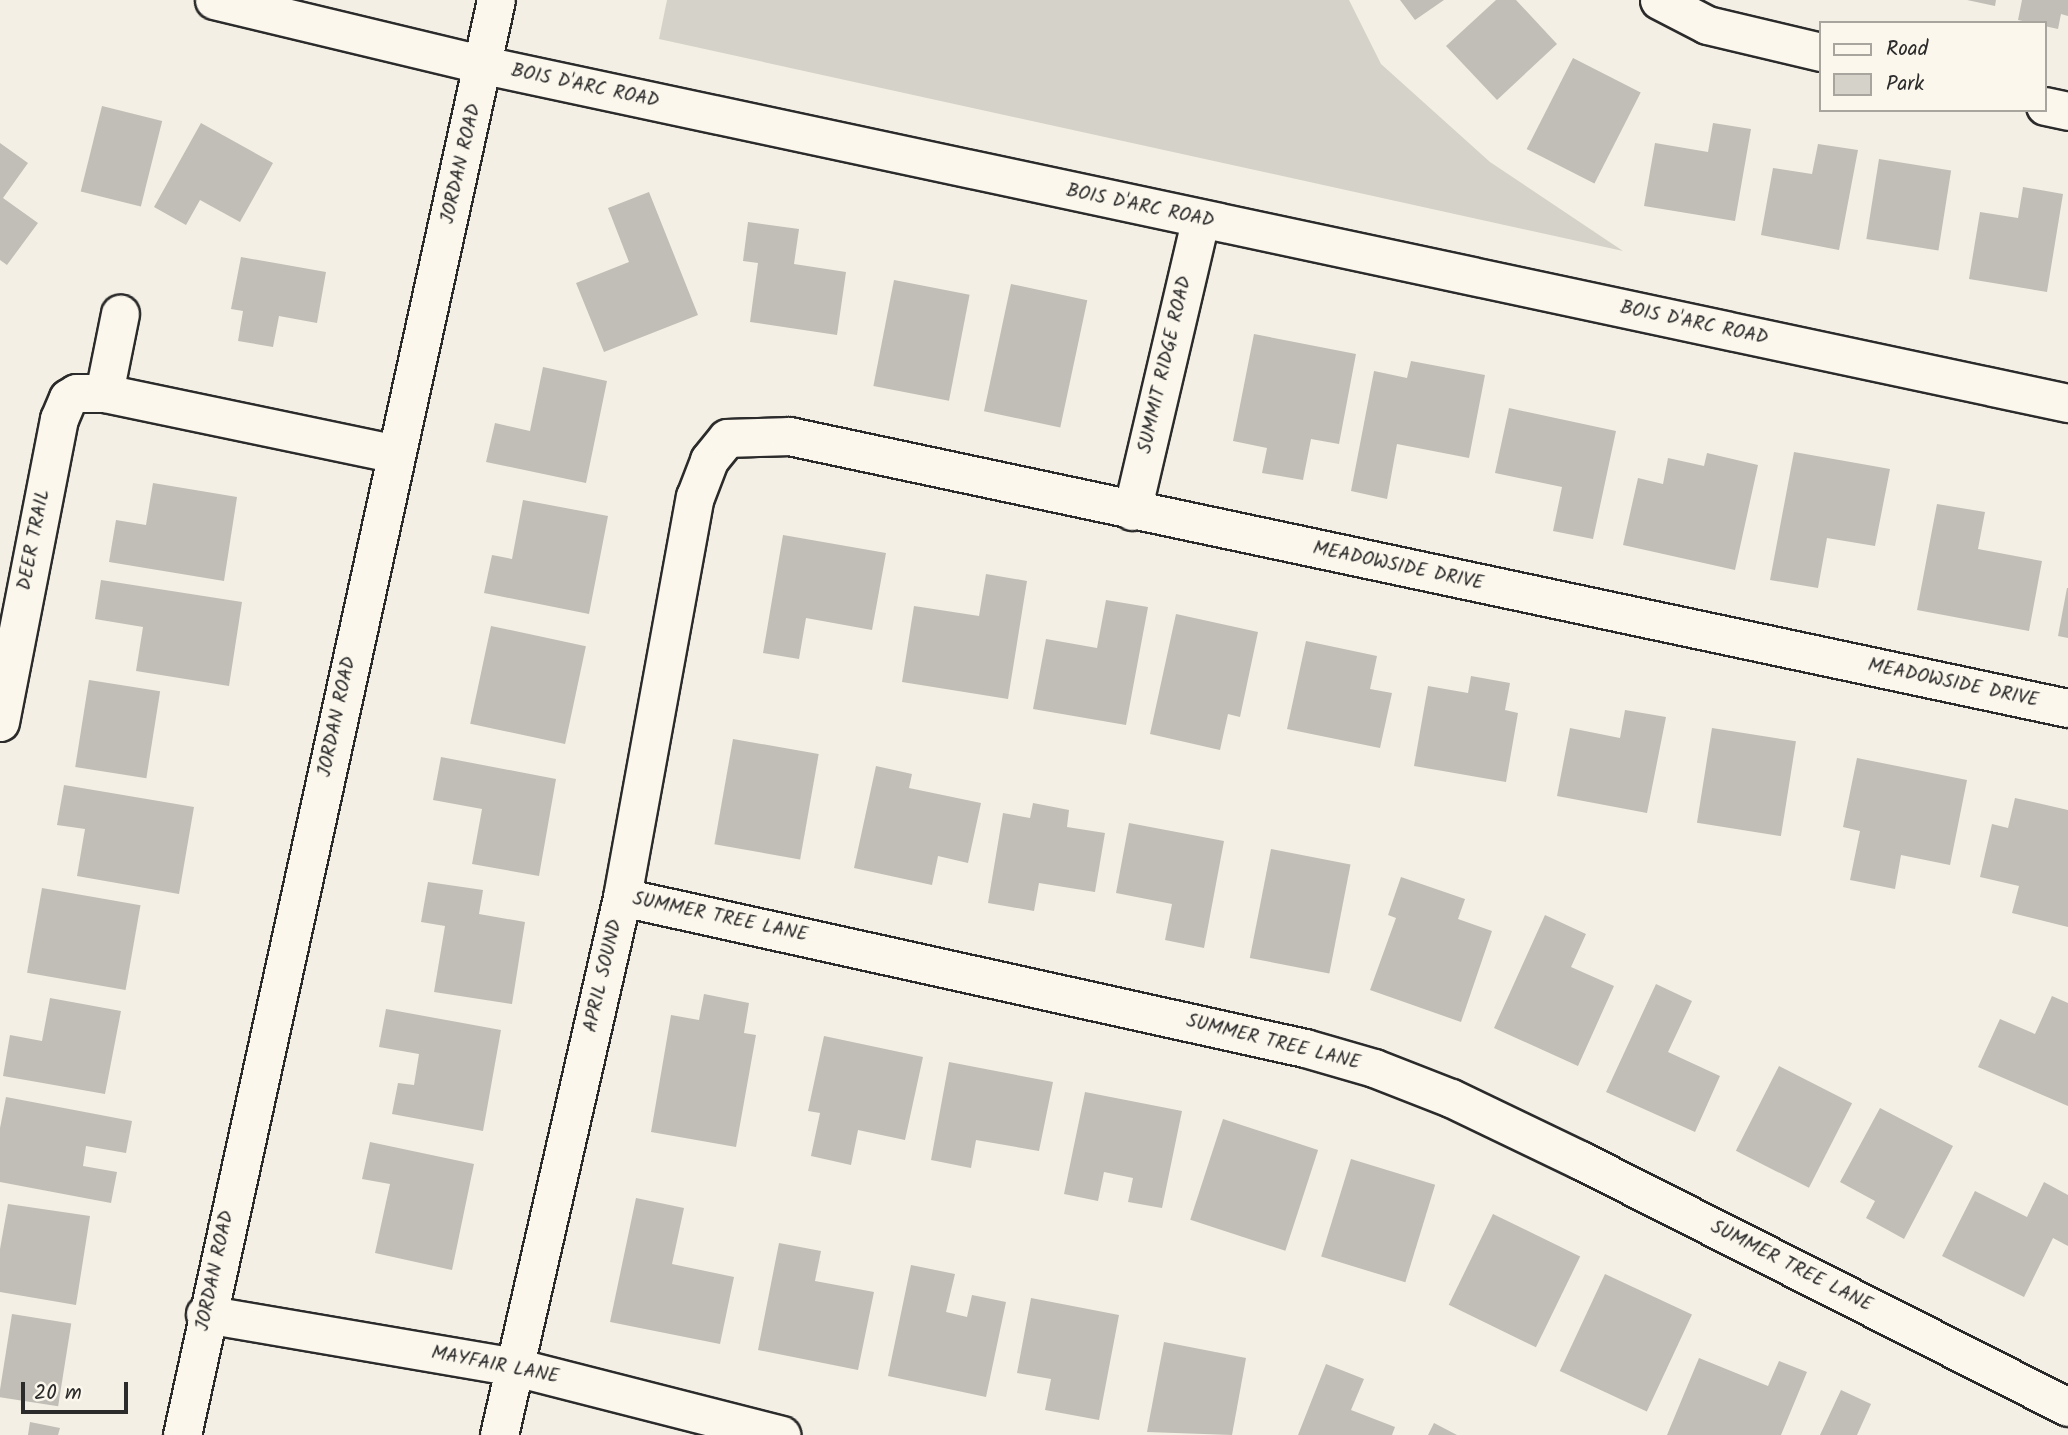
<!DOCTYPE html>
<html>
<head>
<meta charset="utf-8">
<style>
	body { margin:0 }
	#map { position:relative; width:2068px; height:1435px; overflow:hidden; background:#f3efe4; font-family:Kalam,sans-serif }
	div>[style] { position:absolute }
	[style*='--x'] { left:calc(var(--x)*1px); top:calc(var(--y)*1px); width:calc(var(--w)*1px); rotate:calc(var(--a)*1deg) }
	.green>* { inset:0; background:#d5d2c9 }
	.building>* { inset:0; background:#c0beb6; transform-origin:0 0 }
	.roads { filter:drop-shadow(2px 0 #2b2b2b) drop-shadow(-2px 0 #2b2b2b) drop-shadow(0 2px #2b2b2b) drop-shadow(0 -2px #2b2b2b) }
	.minor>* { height:37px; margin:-18.5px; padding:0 18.5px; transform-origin:18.5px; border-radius:18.5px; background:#fbf7ec }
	span { translate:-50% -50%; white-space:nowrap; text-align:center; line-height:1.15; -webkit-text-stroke:7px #fbf7ec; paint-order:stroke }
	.street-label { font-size:19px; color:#2b2b2b }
	.legend { position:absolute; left:1819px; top:21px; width:228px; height:91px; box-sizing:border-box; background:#fbf7ec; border:2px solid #a8a59f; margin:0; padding:9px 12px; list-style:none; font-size:21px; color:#2b2b2b }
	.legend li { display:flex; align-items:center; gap:14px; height:35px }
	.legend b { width:35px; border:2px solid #a8a59f }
	.scale { position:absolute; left:21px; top:1382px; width:107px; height:32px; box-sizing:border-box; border:4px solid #2b2b2b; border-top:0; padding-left:9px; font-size:21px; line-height:24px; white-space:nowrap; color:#2b2b2b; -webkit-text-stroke:5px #fbf7ec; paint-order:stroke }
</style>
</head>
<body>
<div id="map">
	<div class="green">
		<i style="clip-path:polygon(667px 0,1349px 0,1381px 64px,1490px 162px,1623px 251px,659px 39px)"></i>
	</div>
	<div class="building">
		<i style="clip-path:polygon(1400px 0,1444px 0,1415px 20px)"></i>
		<i style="clip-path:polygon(1496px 0,1516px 0,1557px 44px,1497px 100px,1446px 46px)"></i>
		<i style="clip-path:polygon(1967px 0,1996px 0,1995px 6px)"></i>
		<i style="clip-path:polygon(2022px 0,2068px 0,2068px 16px,2061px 14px,2058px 29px,2018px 20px)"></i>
		<i style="left:1573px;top:58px;width:76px;height:102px;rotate:27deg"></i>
		<i style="left:102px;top:106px;width:62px;height:88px;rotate:14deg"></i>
		<i style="clip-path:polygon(201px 123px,273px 163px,240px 222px,200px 200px,186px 225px,154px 207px)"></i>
		<i style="clip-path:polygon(1713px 123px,1751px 129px,1735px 221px,1644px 206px,1655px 143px,1708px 152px)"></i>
		<i style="clip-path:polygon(0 143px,28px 163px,3px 198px,38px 223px,7px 265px,0 260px)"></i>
		<i style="clip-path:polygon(1818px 144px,1858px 150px,1839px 250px,1761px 235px,1773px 168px,1812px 174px)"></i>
		<i style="left:1879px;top:159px;width:73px;height:81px;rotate:9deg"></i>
		<i style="clip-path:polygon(2023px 187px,2063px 194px,2047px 292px,1969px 279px,1980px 212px,2018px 218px)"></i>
		<i style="clip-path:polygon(649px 192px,698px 315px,604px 352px,576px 283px,629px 262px,608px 208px)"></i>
		<i style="clip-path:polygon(748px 222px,799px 229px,794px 264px,846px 272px,837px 335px,750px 322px,758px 263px,743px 261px)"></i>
		<i style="clip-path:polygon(241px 257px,326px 272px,317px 323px,279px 316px,273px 347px,238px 341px,243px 311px,231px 309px)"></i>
		<i style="left:894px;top:280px;width:77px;height:108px;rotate:11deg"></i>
		<i style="left:1011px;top:284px;width:78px;height:130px;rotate:12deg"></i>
		<i style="clip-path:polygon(1254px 334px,1356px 354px,1339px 444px,1311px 439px,1303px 480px,1262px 473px,1267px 448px,1233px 441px)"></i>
		<i style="clip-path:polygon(1411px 361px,1485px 375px,1469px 458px,1397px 444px,1387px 499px,1351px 491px,1374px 371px,1407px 378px)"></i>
		<i style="clip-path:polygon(543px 367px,607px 381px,586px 483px,486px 462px,495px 423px,530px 431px)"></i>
		<i style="clip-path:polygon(1509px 408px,1616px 431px,1593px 539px,1553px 531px,1562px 487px,1495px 473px)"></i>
		<i style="clip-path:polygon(1794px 452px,1890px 469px,1875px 546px,1827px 538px,1818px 588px,1770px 580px)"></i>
		<i style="clip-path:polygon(1707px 453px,1758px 465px,1735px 570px,1623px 545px,1638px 478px,1663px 484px,1668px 458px,1704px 466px)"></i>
		<i style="clip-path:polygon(153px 483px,237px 497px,224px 581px,109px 562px,116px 520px,146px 525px)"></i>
		<i style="clip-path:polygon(523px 500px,608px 516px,589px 614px,484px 593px,492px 555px,512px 559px)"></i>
		<i style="clip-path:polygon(1937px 504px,1985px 512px,1978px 549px,2042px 561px,2029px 631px,1917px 610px)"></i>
		<i style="clip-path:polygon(783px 535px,886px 553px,872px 630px,806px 618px,799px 659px,763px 653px)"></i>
		<i style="clip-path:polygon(986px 574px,1027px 581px,1008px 699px,902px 682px,914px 606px,979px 616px)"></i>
		<i style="clip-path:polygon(101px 580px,242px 602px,229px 686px,136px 671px,143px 627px,95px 619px)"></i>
		<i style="clip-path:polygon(2067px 588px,2068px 588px,2068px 638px,2058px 636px)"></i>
		<i style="clip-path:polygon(1106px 600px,1148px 607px,1126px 725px,1033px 709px,1046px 639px,1097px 648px)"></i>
		<i style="clip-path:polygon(1176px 614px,1258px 632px,1240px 717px,1228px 714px,1220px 750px,1150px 734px)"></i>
		<i style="left:491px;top:626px;width:97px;height:100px;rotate:12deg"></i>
		<i style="clip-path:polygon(1306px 641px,1377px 656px,1370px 689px,1392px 693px,1380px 748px,1287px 729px)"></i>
		<i style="clip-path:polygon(1471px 676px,1510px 683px,1505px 710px,1518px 713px,1506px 782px,1414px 766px,1428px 686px,1468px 693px)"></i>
		<i style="left:89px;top:680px;width:72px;height:88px;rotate:9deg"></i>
		<i style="clip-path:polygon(1625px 710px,1666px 717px,1647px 813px,1557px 796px,1570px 728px,1620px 738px)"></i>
		<i style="left:1712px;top:728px;width:85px;height:96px;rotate:9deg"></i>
		<i style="left:733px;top:739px;width:87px;height:107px;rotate:10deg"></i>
		<i style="clip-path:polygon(441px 757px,556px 779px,539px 876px,472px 864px,482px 809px,433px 800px)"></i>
		<i style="clip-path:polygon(1857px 758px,1967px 780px,1950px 865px,1901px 855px,1895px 889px,1850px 880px,1860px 831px,1843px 827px)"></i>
		<i style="clip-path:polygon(876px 766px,912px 774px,909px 788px,981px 803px,968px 863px,938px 856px,932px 885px,854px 868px)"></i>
		<i style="clip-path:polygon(64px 785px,194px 807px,179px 894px,77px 876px,85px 829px,57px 825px)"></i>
		<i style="clip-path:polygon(2015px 798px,2068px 810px,2068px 927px,2012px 913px,2019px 886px,1980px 877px,1992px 824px,2008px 828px)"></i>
		<i style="clip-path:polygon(1033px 803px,1069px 810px,1067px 827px,1105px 833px,1095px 892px,1039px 883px,1034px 911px,988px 903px,1003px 813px,1030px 818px)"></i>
		<i style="clip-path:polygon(1129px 823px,1224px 841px,1204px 948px,1165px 940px,1172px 904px,1116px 893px)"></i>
		<i style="left:1271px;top:849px;width:81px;height:111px;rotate:11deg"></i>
		<i style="clip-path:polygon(1401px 877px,1465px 899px,1458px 919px,1492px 931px,1461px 1022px,1370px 990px,1396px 918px,1388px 915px)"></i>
		<i style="clip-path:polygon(428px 882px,483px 890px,479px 914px,525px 922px,512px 1004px,434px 992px,445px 926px,421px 922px)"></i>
		<i style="left:42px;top:888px;width:100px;height:86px;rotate:10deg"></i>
		<i style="clip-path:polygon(1545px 915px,1586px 934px,1571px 967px,1614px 986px,1578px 1066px,1494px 1028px)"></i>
		<i style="clip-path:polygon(1656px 984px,1692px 1001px,1668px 1052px,1720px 1076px,1695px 1132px,1606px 1092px)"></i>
		<i style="clip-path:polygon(704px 994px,749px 1003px,744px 1033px,756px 1035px,736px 1147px,651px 1132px,671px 1015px,699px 1020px)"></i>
		<i style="clip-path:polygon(2052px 996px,2068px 1003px,2068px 1106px,1978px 1067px,2000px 1019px,2035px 1034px)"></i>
		<i style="clip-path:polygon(50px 998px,121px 1011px,105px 1094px,3px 1076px,10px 1035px,42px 1041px)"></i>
		<i style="clip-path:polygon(386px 1009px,501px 1030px,483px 1131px,392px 1114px,398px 1083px,414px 1085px,419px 1054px,379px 1047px)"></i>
		<i style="clip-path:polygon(824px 1036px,923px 1057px,905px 1140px,858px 1130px,851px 1165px,811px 1156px,820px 1113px,808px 1111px)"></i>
		<i style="clip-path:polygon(949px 1062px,1053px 1082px,1039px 1151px,976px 1140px,971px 1168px,931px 1160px)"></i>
		<i style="left:1779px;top:1066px;width:82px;height:95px;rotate:27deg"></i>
		<i style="clip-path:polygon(1085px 1092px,1182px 1111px,1162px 1208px,1128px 1202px,1133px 1178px,1104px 1172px,1098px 1201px,1064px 1194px)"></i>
		<i style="clip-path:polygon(6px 1097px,132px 1121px,126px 1153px,86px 1146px,83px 1166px,117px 1172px,111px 1203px,0 1182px,0 1128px)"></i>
		<i style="clip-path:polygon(1880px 1108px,1953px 1146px,1904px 1239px,1866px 1218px,1875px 1201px,1840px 1182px)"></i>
		<i style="left:1223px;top:1119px;width:100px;height:106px;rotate:18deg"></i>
		<i style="clip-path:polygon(370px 1142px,474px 1164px,452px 1270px,375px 1253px,390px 1184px,362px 1179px)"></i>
		<i style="left:1351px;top:1159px;width:88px;height:102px;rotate:17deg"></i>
		<i style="clip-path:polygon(2044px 1182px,2068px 1195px,2068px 1246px,2053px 1238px,2024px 1297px,1942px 1256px,1975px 1191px,2027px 1217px)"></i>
		<i style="clip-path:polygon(636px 1198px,684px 1208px,672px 1264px,734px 1277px,720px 1344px,610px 1322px)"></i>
		<i style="clip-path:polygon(8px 1204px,90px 1216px,76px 1305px,0 1292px,0 1249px)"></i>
		<i style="left:1493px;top:1214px;width:97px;height:101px;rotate:26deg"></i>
		<i style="clip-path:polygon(779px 1243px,821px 1251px,815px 1281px,874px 1292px,858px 1370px,758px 1350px)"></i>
		<i style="clip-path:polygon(911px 1265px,955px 1274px,946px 1312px,967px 1317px,972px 1295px,1006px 1302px,986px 1397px,888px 1376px)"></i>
		<i style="left:1605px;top:1274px;width:96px;height:107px;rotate:25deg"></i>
		<i style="clip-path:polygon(1031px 1298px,1119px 1315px,1099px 1420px,1045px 1410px,1051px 1379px,1017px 1373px)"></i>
		<i style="left:12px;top:1314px;width:60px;height:84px;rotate:9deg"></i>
		<i style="clip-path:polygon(1164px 1342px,1246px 1358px,1232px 1435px,1147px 1432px)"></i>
		<i style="clip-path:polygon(1699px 1358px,1768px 1386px,1779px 1361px,1807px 1372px,1781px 1435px,1667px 1435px)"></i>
		<i style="clip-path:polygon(1326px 1364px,1364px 1379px,1351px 1410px,1395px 1427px,1392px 1435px,1298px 1435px)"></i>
		<i style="clip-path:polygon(1841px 1390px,1871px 1404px,1857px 1435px,1820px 1435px)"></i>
		<i style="clip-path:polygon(30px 1422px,60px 1428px,58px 1435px,28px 1435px)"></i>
		<i style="clip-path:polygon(1434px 1423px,1457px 1435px,1428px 1435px)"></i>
	</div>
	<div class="roads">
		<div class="minor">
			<i style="--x:214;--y:0;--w:278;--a:13.5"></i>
			<i style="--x:484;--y:65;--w:1620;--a:12.05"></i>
			<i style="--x:1659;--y:0;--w:54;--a:27.5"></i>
			<i style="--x:1707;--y:25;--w:117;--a:13.3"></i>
			<i style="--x:2045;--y:106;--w:24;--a:12"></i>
			<i style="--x:104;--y:393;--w:81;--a:-78.6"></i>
			<i style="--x:1132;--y:511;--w:299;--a:-76.8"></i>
			<i style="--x:0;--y:722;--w:309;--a:-79"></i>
			<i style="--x:59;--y:419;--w:23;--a:-67"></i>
			<i style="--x:68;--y:398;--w:9;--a:-32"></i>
			<i style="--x:76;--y:393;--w:28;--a:0"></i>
			<i style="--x:104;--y:393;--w:298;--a:11.8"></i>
			<i style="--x:622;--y:897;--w:699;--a:12.47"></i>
			<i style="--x:1305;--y:1048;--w:72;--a:16.2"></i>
			<i style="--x:1374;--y:1068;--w:83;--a:21.3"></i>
			<i style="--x:1451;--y:1098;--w:143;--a:25.7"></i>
			<i style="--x:1580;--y:1160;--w:547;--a:26.85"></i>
			<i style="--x:205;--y:1314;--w:314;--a:9.7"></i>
			<i style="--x:515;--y:1367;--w:275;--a:14.3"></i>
			<i style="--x:182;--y:1435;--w:1469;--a:-77.66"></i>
			<i style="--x:499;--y:1435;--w:552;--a:-77.12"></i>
			<i style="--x:622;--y:897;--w:407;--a:-79.7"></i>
			<i style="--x:695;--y:497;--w:40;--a:-69"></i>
			<i style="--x:709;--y:460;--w:28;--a:-51"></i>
			<i style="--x:727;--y:438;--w:62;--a:-1.8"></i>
			<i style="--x:789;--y:436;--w:1308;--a:12.01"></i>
		</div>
	</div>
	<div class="street-label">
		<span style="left:585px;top:87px;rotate:12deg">BOIS D'ARC ROAD</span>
		<span style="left:462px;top:164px;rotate:-77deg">JORDAN ROAD</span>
		<span style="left:1140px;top:207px;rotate:12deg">BOIS D'ARC ROAD</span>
		<span style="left:1694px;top:324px;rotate:12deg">BOIS D'ARC ROAD</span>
		<span style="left:1166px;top:365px;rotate:-77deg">SUMMIT RIDGE ROAD</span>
		<span style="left:35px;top:540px;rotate:-79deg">DEER TRAIL</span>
		<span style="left:1398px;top:567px;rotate:12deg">MEADOWSIDE DRIVE</span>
		<span style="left:1953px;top:684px;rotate:12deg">MEADOWSIDE DRIVE</span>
		<span style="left:338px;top:717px;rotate:-78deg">JORDAN ROAD</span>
		<span style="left:720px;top:918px;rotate:12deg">SUMMER TREE LANE</span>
		<span style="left:604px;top:976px;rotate:-77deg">APRIL SOUND</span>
		<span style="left:1273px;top:1043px;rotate:14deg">SUMMER TREE LANE</span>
		<span style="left:1791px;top:1267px;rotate:27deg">SUMMER TREE LANE</span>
		<span style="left:216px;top:1271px;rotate:-78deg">JORDAN ROAD</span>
		<span style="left:495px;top:1366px;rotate:11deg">MAYFAIR LANE</span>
	</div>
	<ul class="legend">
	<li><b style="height:9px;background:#fbf7ec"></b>Road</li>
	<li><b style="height:19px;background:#d5d2c9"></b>Park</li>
	</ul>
	<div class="scale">20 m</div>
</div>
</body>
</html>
